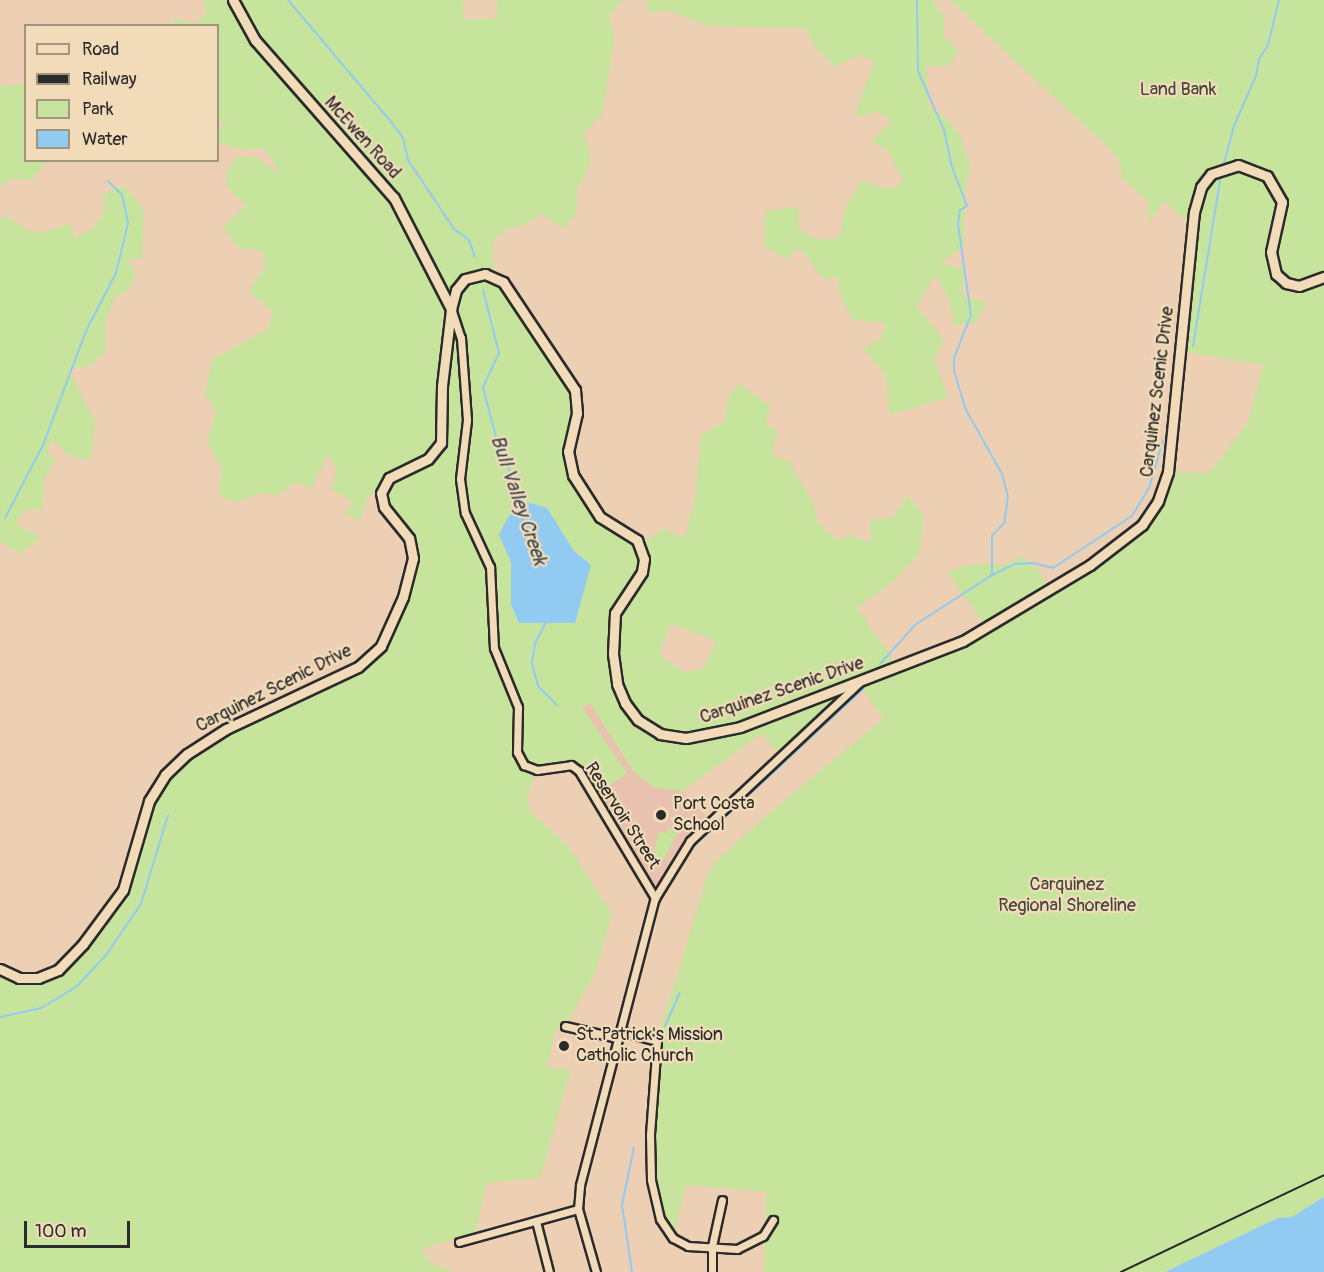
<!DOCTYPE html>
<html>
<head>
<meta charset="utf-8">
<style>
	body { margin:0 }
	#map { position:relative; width:1324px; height:1272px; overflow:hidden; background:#edd0b4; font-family:Pangolin,sans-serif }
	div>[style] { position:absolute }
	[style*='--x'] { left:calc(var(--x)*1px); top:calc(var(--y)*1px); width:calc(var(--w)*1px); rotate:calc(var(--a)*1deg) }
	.built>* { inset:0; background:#e8c2ae }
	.green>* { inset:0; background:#c6e49c }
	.water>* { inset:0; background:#91cbf1 }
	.stream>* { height:2px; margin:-1px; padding:0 1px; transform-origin:1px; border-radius:1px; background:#91cbf1 }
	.roads { filter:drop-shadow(2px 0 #2b2b2b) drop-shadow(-2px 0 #2b2b2b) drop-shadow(0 2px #2b2b2b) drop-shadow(0 -2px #2b2b2b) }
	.street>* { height:7px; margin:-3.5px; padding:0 3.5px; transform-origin:3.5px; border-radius:3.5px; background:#f1dbb9 }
	.secondary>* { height:9px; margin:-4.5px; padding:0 4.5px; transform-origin:4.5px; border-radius:4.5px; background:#f1dbb9 }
	.rail>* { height:2px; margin:-1px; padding:0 1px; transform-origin:1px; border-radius:1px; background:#2b2b2b }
	.dots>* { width:16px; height:16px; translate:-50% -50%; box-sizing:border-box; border:3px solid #f1dbb9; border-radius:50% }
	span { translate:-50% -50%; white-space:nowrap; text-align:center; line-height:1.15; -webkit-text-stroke:4.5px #f1dbb9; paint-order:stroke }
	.park-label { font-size:18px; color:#42473c }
	.street-label { font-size:18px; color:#2b2b2b }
	.poi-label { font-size:18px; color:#2b2b2b }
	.left { translate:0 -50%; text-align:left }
	.water-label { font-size:20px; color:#3f4b53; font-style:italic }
	.legend { position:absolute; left:24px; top:24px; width:195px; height:138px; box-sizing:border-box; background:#f1dbb9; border:2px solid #a29580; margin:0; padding:8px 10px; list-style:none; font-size:18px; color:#2b2b2b }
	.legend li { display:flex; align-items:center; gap:12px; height:30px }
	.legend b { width:30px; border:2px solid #a29580 }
	.scale { position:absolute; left:24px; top:1221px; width:106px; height:27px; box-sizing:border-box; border:3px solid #2b2b2b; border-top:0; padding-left:8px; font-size:18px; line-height:21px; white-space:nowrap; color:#2b2b2b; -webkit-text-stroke:4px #f1dbb9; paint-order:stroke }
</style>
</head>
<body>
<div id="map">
	<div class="built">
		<i style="clip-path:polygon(590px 702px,653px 787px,682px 791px,711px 821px,690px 841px,655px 898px,579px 771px,538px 734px)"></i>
	</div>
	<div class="green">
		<i style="clip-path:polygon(evenodd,203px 0,463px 0,464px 20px,496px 18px,498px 0,623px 0,609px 16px,614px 39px,603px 113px,583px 135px,589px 148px,590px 165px,577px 189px,576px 214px,564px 229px,541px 214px,525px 225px,509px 228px,494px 239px,492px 259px,497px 278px,577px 397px,568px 451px,588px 502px,640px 546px,664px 528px,680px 537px,686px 534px,695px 498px,701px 435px,724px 422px,729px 395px,740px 384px,770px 406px,766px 424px,777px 431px,772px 456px,788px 460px,813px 503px,817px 522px,837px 540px,850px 535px,871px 543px,870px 520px,893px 517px,908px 496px,924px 516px,919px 554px,896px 579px,857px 608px,898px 667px,988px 629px,947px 572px,968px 565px,1008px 564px,1019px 556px,1038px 569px,1049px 590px,1142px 525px,1168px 472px,1209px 473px,1248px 423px,1263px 365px,1180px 351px,1193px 227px,1164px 201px,1148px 223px,1149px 202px,1123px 179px,1117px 156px,950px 0,1324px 0,1324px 1197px,1292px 1217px,1278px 1218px,1165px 1272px,764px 1272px,766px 1192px,686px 1185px,673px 1238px,660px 1219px,651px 1180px,657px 1041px,706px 880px,715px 862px,760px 821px,883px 719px,859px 683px,781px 756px,762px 733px,682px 791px,653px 787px,633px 771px,590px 703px,582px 707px,627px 773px,594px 797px,571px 765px,537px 770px,526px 799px,532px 813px,568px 846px,612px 914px,595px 973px,565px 1026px,556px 1029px,547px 1067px,571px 1070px,540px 1178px,486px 1183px,476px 1232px,421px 1249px,432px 1264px,454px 1272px,0 1272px,0 969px,10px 975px,48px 975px,116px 903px,149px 801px,187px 754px,349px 672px,386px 639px,412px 551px,384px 507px,385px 482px,366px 500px,361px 520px,345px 515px,352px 501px,331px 489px,337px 470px,328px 454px,311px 489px,297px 482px,278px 495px,258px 493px,235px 503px,219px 494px,222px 470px,207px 442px,216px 411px,205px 393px,213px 359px,268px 329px,273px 313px,249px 291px,265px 267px,262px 251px,237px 247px,223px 227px,246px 206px,226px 186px,228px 170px,238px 156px,258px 158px,281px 175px,264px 148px,244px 150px,218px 143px,218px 128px,227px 127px,218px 119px,218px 26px,173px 25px,174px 18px,195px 24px,207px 12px,203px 0,547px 508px,574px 551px,591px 565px,511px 604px,511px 562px,547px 508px,203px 0,671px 624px,716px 641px,704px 669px,683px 672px,659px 654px,671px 624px)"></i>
		<i style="clip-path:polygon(647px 0,932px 0,936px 5px,945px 18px,943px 34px,958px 51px,950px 65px,926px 67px,929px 107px,944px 116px,959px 134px,970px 164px,965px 191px,964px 246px,940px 263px,963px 269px,963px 296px,987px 302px,975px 323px,954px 325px,949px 299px,935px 275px,917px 306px,944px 341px,934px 359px,948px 397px,890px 415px,885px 374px,863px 348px,882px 338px,885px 323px,853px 320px,840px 295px,838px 276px,824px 279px,799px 247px,788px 259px,764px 246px,765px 211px,798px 207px,799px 230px,819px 240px,839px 238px,846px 207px,861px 180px,885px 189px,904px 183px,889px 151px,871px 141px,891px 122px,879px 111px,854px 118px,874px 61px,859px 55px,835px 67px,817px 49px,804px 28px,709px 26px,666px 10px,649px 13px)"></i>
		<i style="clip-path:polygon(25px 83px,26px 160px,47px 161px,32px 180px,10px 179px,0 186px,0 87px)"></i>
		<i style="clip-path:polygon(122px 186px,137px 199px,144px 213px,142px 259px,128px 259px,136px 277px,128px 292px,115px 295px,105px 324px,106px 351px,90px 366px,69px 370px,95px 423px,91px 460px,70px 456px,53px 440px,47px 452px,55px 460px,45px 477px,42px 509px,24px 510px,16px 524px,41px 538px,20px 554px,0 541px,0 220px,5px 215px,31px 232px,49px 231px,70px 223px,74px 239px,93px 228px,103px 215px,105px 193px)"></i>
		<i style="clip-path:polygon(668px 829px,678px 832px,661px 864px,653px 855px,659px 832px,667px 833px)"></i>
	</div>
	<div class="water">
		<i style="clip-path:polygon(523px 501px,547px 508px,574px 551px,591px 565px,575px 623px,519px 623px,511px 604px,511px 562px,499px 535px,508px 517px)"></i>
		<i style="clip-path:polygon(1324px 1197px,1324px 1272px,1165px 1272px,1278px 1218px,1292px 1217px)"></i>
	</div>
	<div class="stream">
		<i style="--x:288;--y:0;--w:160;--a:49.8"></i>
		<i style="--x:391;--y:122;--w:20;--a:53"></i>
		<i style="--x:403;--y:138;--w:23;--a:77"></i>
		<i style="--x:408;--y:160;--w:83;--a:56.3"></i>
		<i style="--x:454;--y:229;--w:19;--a:36"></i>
		<i style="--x:469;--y:240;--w:18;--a:71"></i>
		<i style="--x:917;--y:0;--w:71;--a:89.2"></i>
		<i style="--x:918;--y:71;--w:64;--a:66.2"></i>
		<i style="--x:944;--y:130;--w:35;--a:78"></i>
		<i style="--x:951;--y:164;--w:45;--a:69.1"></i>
		<i style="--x:967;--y:206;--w:8;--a:150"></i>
		<i style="--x:960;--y:210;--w:14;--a:98"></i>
		<i style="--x:958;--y:224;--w:92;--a:81.9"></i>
		<i style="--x:971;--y:315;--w:46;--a:111.6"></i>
		<i style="--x:954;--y:358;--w:13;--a:90"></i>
		<i style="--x:954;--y:371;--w:41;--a:72.9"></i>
		<i style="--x:966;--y:410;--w:73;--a:60.6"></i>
		<i style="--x:1002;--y:474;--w:23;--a:75"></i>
		<i style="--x:1008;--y:496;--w:27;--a:98"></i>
		<i style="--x:1004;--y:523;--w:18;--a:133"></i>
		<i style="--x:992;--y:536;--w:39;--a:90"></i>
		<i style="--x:1223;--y:167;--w:42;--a:-75"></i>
		<i style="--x:1234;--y:126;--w:55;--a:-66.3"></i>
		<i style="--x:1256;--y:76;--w:17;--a:-80"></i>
		<i style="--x:1259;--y:59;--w:17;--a:-57"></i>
		<i style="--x:1268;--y:45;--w:46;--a:-76.3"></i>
		<i style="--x:483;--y:290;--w:65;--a:75.7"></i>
		<i style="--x:499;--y:353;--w:38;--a:115"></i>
		<i style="--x:483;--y:387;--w:56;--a:75.5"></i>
		<i style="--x:497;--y:441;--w:66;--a:66.9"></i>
		<i style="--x:1193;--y:346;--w:173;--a:-80.7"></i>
		<i style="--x:5;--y:518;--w:82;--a:-62.5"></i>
		<i style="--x:43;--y:445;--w:122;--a:-69.3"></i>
		<i style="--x:86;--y:331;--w:65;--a:-62.7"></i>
		<i style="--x:116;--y:273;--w:51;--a:-76.5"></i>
		<i style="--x:128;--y:223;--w:29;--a:-102"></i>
		<i style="--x:122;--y:195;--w:20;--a:-135"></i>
		<i style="--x:547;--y:620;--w:27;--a:117"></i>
		<i style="--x:535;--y:644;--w:19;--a:99"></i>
		<i style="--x:532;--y:663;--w:24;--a:75"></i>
		<i style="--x:538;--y:686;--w:27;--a:45"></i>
		<i style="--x:880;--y:664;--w:52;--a:-48.1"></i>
		<i style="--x:915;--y:625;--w:92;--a:-33"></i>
		<i style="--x:992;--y:575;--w:25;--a:-26"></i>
		<i style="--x:1015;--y:564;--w:18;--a:-3"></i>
		<i style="--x:1033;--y:563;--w:21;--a:14"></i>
		<i style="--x:1053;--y:568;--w:95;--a:-33.4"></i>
		<i style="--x:1132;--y:516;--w:33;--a:-59"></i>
		<i style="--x:1149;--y:488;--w:50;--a:-73.7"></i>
		<i style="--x:694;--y:846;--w:231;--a:-42.9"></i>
		<i style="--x:0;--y:1017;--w:42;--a:-12.4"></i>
		<i style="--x:41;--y:1008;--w:22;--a:-30"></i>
		<i style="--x:60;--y:997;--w:20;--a:-33"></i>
		<i style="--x:77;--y:986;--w:42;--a:-46.9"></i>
		<i style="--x:106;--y:955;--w:62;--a:-55.5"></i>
		<i style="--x:141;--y:904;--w:93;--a:-73.1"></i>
		<i style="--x:665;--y:1026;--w:36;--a:-66"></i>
		<i style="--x:632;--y:1272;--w:68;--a:-98.5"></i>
		<i style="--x:622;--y:1205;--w:59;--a:-78.3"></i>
	</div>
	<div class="roads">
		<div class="street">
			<i style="--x:452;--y:311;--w:28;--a:72"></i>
			<i style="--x:461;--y:338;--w:82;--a:85.8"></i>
			<i style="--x:467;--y:420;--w:59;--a:96.8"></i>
			<i style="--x:460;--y:479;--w:34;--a:82"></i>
			<i style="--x:465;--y:513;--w:60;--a:65.2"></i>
			<i style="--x:490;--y:567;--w:81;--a:87.2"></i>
			<i style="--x:494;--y:648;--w:64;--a:67.9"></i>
			<i style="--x:518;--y:707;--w:45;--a:91.3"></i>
			<i style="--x:517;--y:752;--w:15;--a:62"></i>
			<i style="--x:524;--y:765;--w:14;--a:21"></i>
			<i style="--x:537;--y:770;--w:34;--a:-8"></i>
			<i style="--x:571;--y:765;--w:10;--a:37"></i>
			<i style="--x:579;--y:771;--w:148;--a:59.1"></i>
			<i style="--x:565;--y:1026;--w:54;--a:12.8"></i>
			<i style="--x:620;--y:1031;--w:38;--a:15"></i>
			<i style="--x:657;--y:1041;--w:94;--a:94.3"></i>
			<i style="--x:650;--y:1135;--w:45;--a:88.7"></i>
			<i style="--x:651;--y:1180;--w:40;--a:77"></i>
			<i style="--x:660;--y:1219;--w:23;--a:56"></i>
			<i style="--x:673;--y:1238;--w:17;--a:28"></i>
			<i style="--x:688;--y:1246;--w:49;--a:3.5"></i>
			<i style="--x:737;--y:1249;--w:29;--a:-27"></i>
			<i style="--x:763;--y:1236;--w:19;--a:-58"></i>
			<i style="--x:536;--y:1221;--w:53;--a:75.7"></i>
			<i style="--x:459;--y:1242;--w:123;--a:-15.5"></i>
			<i style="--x:596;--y:1272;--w:66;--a:-105.9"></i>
			<i style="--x:578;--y:1209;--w:24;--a:-85"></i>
			<i style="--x:580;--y:1185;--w:297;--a:-75.4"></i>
			<i style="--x:655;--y:898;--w:67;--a:-58.4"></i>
			<i style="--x:690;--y:841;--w:231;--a:-43.1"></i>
			<i style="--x:712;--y:1272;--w:26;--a:-90"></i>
			<i style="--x:712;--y:1246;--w:47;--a:-77.7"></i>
		</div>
		<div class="secondary">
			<i style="--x:233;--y:0;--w:46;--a:61.2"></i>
			<i style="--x:255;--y:40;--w:210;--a:48.7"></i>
			<i style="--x:394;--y:198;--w:125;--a:62.8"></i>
			<i style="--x:0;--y:969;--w:21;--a:25"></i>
			<i style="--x:19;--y:978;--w:19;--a:0"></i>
			<i style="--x:38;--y:978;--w:22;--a:-22"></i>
			<i style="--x:58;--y:970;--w:36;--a:-46"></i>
			<i style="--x:83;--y:944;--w:67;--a:-53.5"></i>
			<i style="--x:123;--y:890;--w:93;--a:-73.7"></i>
			<i style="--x:149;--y:801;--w:31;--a:-58"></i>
			<i style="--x:165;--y:775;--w:30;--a:-44"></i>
			<i style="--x:187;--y:754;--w:46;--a:-32.7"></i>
			<i style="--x:226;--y:729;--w:146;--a:-25.2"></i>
			<i style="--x:358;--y:667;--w:31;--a:-42"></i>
			<i style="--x:381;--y:646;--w:54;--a:-65.8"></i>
			<i style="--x:403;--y:597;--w:40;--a:-75.6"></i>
			<i style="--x:413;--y:558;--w:20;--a:-101"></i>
			<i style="--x:409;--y:538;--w:40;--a:-129"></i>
			<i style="--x:384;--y:507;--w:14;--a:-102"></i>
			<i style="--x:381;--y:493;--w:17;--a:-62"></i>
			<i style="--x:389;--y:478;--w:43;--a:-26"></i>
			<i style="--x:428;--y:459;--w:21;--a:-51"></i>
			<i style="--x:441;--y:443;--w:57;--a:-89"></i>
			<i style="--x:442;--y:386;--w:78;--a:-83.3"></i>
			<i style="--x:451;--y:309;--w:20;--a:-75"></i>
			<i style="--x:456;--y:290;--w:14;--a:-51"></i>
			<i style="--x:465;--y:279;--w:21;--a:-14"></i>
			<i style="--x:485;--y:274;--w:20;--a:24"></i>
			<i style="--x:503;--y:282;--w:130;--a:56.3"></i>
			<i style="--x:575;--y:390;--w:23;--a:85"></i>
			<i style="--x:577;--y:413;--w:39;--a:103"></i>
			<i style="--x:568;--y:451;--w:25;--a:78"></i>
			<i style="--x:573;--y:475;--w:50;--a:57.3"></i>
			<i style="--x:600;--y:517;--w:44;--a:31.9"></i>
			<i style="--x:637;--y:540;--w:20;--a:70"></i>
			<i style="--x:644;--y:559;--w:13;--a:99"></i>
			<i style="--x:642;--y:572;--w:49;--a:123.4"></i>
			<i style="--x:615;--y:613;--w:41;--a:92.8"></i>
			<i style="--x:613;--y:654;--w:30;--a:82"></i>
			<i style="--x:617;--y:684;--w:21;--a:67"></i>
			<i style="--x:625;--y:703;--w:21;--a:53"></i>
			<i style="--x:638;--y:720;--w:26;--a:32"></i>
			<i style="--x:660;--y:734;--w:26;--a:9"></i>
			<i style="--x:686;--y:738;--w:55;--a:-11.5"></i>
			<i style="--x:740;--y:727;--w:239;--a:-21.1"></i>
			<i style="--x:963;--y:641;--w:148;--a:-30.9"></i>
			<i style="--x:1090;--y:565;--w:66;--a:-37.6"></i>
			<i style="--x:1142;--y:525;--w:29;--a:-56"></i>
			<i style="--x:1158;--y:501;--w:31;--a:-71"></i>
			<i style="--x:1168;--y:472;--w:261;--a:-84.3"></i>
			<i style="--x:1194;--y:212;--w:26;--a:-74"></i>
			<i style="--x:1201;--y:187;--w:16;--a:-52"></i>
			<i style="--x:1211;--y:174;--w:28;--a:-18"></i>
			<i style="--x:1238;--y:165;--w:31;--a:21"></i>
			<i style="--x:1267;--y:176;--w:30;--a:60"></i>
			<i style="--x:1282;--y:202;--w:51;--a:102.4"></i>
			<i style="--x:1271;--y:252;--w:23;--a:77"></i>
			<i style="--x:1276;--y:274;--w:13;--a:42"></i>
			<i style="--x:1286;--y:283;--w:13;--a:13"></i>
			<i style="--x:1299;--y:286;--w:27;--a:-20"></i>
		</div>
	</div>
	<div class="rail">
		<i style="--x:1121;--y:1272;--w:225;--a:-25.5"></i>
	</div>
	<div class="dots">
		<i style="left:661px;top:815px;background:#2b2b2b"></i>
		<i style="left:564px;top:1046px;background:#2b2b2b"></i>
	</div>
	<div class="park-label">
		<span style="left:1178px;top:90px">Land Bank</span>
		<span style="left:1067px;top:896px">Carquinez<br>Regional Shoreline</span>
	</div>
	<div class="street-label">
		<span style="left:362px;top:138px;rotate:48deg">McEwen Road</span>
		<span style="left:1158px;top:392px;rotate:-83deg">Carquinez Scenic Drive</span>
		<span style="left:274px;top:689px;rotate:-27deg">Carquinez Scenic Drive</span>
		<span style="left:782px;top:691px;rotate:-19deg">Carquinez Scenic Drive</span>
		<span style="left:622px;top:816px;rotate:57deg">Reservoir Street</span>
	</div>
	<div class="poi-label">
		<span class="left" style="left:673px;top:815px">Port Costa<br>School</span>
		<span class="left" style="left:576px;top:1046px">St. Patrick's Mission<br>Catholic Church</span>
	</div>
	<div class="water-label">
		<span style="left:519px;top:500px;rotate:71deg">Bull Valley Creek</span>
	</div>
	<ul class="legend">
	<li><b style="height:8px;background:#f1dbb9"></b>Road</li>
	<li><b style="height:8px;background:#2b2b2b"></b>Railway</li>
	<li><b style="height:16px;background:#c6e49c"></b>Park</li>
	<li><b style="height:16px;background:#91cbf1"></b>Water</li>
	</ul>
	<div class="scale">100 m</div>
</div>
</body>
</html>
